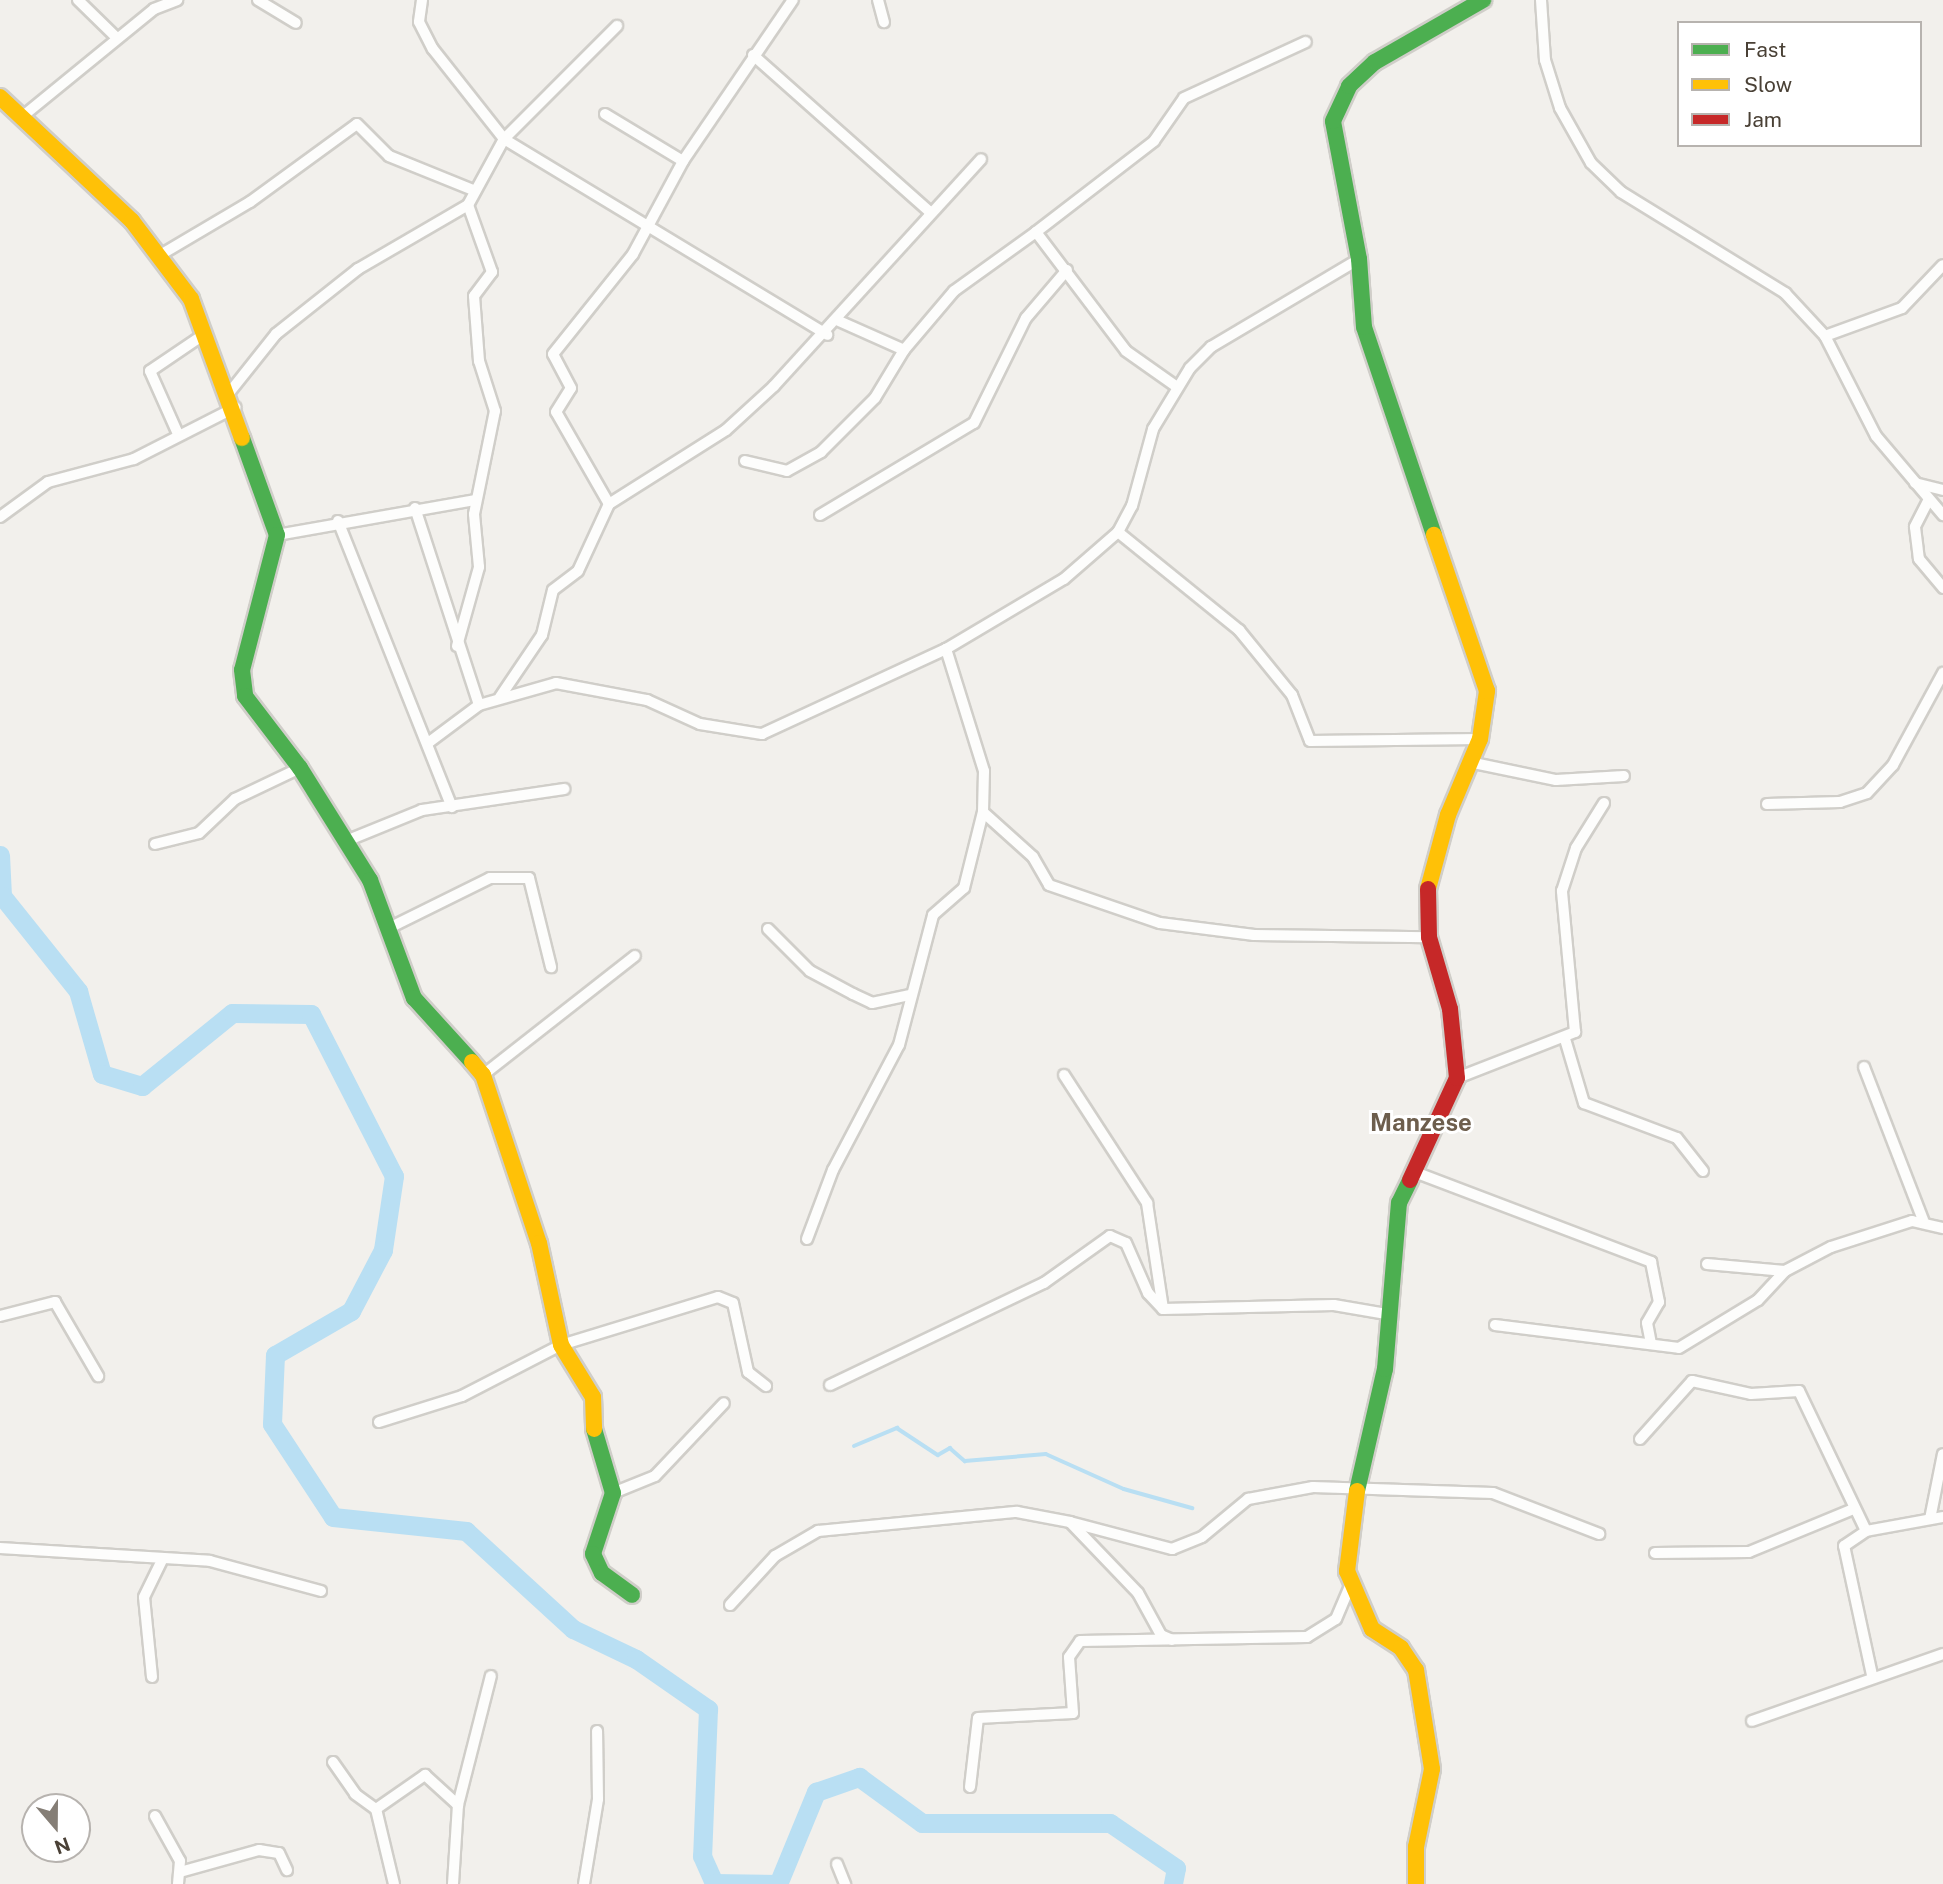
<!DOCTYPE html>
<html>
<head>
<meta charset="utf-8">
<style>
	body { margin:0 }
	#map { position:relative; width:1943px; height:1884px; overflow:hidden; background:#f2f0ec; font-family:"Public Sans",sans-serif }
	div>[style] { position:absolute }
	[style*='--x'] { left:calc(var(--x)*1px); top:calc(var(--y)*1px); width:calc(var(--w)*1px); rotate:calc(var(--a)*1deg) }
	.stream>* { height:3.5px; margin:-1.75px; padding:0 1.75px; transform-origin:1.75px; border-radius:1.75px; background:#b9dff3 }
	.river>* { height:19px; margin:-9.5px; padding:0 9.5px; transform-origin:9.5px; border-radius:9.5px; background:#b9dff3 }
	.roads { filter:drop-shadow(2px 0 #d0cec9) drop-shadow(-2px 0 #d0cec9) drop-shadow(0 2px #d0cec9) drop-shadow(0 -2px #d0cec9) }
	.street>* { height:10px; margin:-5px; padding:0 5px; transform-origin:5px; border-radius:5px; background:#fdfdfc }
	.fast>* { height:16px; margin:-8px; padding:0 8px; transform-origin:8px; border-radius:8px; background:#4caf50 }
	.slow>* { height:16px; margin:-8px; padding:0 8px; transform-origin:8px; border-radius:8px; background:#ffc107 }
	.jam>* { height:16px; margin:-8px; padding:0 8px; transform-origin:8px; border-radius:8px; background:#c62828 }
	span { translate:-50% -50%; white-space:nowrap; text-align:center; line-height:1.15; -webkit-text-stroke:6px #fff; paint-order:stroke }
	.quarter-label { font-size:24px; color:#6d5e4d; font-weight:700 }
	.legend { position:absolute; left:1677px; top:21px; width:245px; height:126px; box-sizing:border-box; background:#fff; border:2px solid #b7b3af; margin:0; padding:9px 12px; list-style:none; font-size:21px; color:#4a4136 }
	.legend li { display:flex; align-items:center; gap:14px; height:35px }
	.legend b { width:35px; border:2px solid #b7b3af }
	.north { position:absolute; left:21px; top:1793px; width:70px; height:70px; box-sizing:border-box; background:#fff; border:2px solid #b7b3af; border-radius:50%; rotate:160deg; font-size:19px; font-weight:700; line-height:28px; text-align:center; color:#4a4136 }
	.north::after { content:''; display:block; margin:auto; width:24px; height:32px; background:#857e76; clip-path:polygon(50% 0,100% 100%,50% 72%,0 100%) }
</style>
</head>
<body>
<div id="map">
	<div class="stream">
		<i style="--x:854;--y:1446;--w:47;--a:-22.7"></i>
		<i style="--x:897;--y:1428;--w:49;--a:33.4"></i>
		<i style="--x:938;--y:1455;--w:14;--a:-30"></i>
		<i style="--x:950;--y:1448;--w:20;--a:41"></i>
		<i style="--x:965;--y:1461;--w:81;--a:-4.9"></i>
		<i style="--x:1046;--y:1454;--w:85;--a:24.2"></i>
		<i style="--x:1124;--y:1489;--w:71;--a:15.6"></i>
	</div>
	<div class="river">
		<i style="--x:0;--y:855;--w:41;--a:87.2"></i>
		<i style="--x:2;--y:896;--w:122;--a:51.3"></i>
		<i style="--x:78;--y:991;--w:86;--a:73.9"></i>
		<i style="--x:102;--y:1074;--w:42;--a:16.7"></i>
		<i style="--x:142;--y:1086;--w:116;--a:-39"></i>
		<i style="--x:232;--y:1013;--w:79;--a:0.7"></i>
		<i style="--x:311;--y:1014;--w:182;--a:62.9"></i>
		<i style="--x:394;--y:1176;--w:75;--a:98.5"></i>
		<i style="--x:383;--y:1250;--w:69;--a:117.7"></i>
		<i style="--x:351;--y:1311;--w:88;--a:149.9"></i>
		<i style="--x:275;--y:1355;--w:69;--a:92.5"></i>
		<i style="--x:272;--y:1424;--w:111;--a:56.7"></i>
		<i style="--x:333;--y:1517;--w:134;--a:6"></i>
		<i style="--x:466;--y:1531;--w:145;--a:42.5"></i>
		<i style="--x:573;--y:1629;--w:70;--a:25.5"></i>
		<i style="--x:636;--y:1659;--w:88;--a:34.8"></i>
		<i style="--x:708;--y:1709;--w:147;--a:92.3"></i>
		<i style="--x:702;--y:1856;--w:30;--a:66"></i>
		<i style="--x:714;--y:1883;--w:64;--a:0.9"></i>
		<i style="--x:778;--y:1884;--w:100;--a:-67.6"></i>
		<i style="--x:816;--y:1792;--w:46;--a:-19.2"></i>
		<i style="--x:859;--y:1777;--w:78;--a:36.1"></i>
		<i style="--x:922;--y:1823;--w:188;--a:0"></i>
		<i style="--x:1110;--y:1823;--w:80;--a:34.3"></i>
		<i style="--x:1176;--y:1868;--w:16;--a:101"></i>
	</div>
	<div class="roads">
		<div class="street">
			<i style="--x:78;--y:0;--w:54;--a:44.3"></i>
			<i style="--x:258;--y:0;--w:44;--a:31.2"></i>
			<i style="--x:422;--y:0;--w:22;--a:98"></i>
			<i style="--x:419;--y:22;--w:30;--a:63"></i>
			<i style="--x:433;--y:49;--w:115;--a:51.7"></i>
			<i style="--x:504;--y:139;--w:378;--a:31.2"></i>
			<i style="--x:878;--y:0;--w:23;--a:75"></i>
			<i style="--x:1541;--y:0;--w:60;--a:86.2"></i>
			<i style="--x:1545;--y:60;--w:50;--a:72.6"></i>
			<i style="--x:1560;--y:108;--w:63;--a:60.6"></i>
			<i style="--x:1591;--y:163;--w:42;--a:44"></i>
			<i style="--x:1621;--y:192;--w:193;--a:31.6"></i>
			<i style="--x:1785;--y:293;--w:59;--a:47.1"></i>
			<i style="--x:1825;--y:336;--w:112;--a:63"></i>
			<i style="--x:1876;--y:436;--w:104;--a:49.7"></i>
			<i style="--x:753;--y:55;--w:237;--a:41.6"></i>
			<i style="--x:605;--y:114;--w:91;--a:31.1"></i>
			<i style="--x:23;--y:116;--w:169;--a:-39.2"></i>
			<i style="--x:154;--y:9;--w:25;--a:-21"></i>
			<i style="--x:1036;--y:232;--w:149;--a:-37.6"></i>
			<i style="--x:1154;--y:141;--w:52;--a:-55.1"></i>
			<i style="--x:1184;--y:98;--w:134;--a:-24.7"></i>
			<i style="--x:162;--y:254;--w:102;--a:-30.6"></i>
			<i style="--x:250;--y:202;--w:132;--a:-36.1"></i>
			<i style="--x:357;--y:124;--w:45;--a:45"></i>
			<i style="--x:389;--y:156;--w:91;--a:22"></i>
			<i style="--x:839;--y:321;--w:71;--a:24"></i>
			<i style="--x:1825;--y:336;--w:82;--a:-20"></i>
			<i style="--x:1902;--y:308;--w:59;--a:-46.4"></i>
			<i style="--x:229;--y:393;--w:75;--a:-51.5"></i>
			<i style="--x:276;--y:334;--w:105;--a:-38.4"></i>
			<i style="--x:358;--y:269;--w:127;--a:-30.2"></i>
			<i style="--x:178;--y:434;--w:69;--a:-114"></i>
			<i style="--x:150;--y:371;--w:64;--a:-34.2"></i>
			<i style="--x:745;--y:461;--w:43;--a:13.4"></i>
			<i style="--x:787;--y:471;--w:39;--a:-29"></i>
			<i style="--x:821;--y:452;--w:76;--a:-45"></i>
			<i style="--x:875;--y:398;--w:56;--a:-58.9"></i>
			<i style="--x:904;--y:350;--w:77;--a:-49.7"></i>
			<i style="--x:954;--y:291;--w:101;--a:-35.7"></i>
			<i style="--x:1036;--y:232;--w:149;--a:52.9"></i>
			<i style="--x:1126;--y:351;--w:62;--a:35.2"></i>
			<i style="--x:1915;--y:483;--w:29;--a:14"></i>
			<i style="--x:1928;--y:501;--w:29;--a:117"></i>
			<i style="--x:1915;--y:527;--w:32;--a:83"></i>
			<i style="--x:1919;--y:559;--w:38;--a:50"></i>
			<i style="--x:609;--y:504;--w:106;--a:-119.9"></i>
			<i style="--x:556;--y:412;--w:28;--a:-58"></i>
			<i style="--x:571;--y:388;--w:38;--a:-118"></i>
			<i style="--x:553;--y:354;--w:128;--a:-51.3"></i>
			<i style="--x:633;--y:254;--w:106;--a:-61.7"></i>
			<i style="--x:683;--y:161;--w:195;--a:-55.7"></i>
			<i style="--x:415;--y:508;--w:207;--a:72"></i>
			<i style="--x:820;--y:515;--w:179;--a:-30.9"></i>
			<i style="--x:974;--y:423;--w:117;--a:-63.7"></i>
			<i style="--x:1026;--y:318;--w:63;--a:-49.5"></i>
			<i style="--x:0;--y:517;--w:59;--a:-36.1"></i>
			<i style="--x:48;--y:482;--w:89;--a:-15"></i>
			<i style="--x:134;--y:459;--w:114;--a:-27"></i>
			<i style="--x:338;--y:521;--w:308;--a:68.3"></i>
			<i style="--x:1118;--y:532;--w:156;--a:39"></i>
			<i style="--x:1239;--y:630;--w:84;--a:50.8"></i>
			<i style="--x:1292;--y:695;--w:49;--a:68.6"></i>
			<i style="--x:1310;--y:741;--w:170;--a:-0.7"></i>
			<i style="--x:277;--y:535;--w:202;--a:-10"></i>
			<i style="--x:457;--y:646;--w:82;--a:-74.4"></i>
			<i style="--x:479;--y:567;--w:53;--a:-95.4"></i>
			<i style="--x:474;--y:514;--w:105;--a:-78.5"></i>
			<i style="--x:495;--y:411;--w:52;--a:-107.7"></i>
			<i style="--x:479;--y:361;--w:65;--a:-94.4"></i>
			<i style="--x:474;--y:296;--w:30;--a:-53"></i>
			<i style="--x:492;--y:272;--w:71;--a:-109.7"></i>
			<i style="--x:468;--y:205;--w:75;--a:-61.4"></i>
			<i style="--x:504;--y:139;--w:160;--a:-45"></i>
			<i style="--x:500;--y:697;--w:75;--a:-55.9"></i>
			<i style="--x:542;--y:635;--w:46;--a:-76.3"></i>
			<i style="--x:553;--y:590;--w:31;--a:-37"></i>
			<i style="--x:578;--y:571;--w:74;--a:-65.2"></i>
			<i style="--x:609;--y:504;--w:138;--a:-32.3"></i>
			<i style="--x:726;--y:430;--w:65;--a:-42.5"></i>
			<i style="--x:774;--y:386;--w:307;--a:-47.6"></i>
			<i style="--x:428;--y:743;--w:64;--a:-36.7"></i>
			<i style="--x:479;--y:705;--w:80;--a:-15.9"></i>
			<i style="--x:556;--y:683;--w:93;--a:10.6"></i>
			<i style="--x:647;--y:700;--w:58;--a:24.4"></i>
			<i style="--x:700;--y:724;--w:63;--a:9.2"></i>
			<i style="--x:762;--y:734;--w:203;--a:-24.8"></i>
			<i style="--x:946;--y:649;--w:137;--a:-30.7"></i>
			<i style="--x:1064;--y:579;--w:72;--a:-41"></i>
			<i style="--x:1118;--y:532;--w:30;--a:-62"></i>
			<i style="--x:1132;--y:506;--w:80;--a:-74.7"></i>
			<i style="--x:1153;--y:429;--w:71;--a:-58.8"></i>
			<i style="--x:1190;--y:368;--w:30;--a:-45"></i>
			<i style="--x:1211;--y:347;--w:172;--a:-30.7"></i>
			<i style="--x:1469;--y:762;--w:89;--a:11.7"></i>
			<i style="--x:1556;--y:780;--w:68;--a:-3.4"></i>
			<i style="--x:1767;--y:804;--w:73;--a:-1.6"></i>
			<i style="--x:1840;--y:802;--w:28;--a:-18"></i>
			<i style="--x:1867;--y:793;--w:38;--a:-47"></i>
			<i style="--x:1893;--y:765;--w:105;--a:-61.5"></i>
			<i style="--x:983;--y:812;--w:67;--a:42"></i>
			<i style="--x:1033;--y:857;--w:32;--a:60"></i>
			<i style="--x:1049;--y:885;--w:117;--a:18.9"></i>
			<i style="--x:1160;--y:923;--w:95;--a:7.3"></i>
			<i style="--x:1254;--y:935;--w:175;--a:0.7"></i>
			<i style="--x:346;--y:841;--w:82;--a:-22.2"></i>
			<i style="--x:422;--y:810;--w:144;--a:-8.4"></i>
			<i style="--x:155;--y:844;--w:45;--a:-14"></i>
			<i style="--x:199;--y:833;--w:50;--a:-43.4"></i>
			<i style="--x:235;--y:799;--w:72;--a:-25.5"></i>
			<i style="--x:391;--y:927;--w:110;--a:-26.3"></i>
			<i style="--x:490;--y:878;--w:39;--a:0"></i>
			<i style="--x:529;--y:878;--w:92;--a:76.1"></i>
			<i style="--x:768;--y:929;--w:59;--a:45"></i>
			<i style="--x:810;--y:971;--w:49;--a:28.1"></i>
			<i style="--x:853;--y:994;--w:21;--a:25"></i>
			<i style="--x:872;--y:1003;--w:39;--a:-12"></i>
			<i style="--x:1565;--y:1039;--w:67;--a:73.5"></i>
			<i style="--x:1584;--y:1103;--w:99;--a:20.6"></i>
			<i style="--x:1677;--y:1138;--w:42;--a:51.8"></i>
			<i style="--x:1864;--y:1067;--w:164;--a:68.9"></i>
			<i style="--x:483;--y:1075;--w:193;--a:-38.1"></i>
			<i style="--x:1064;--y:1075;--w:153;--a:57"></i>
			<i style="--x:1147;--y:1203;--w:107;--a:81.4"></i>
			<i style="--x:1457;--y:1078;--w:127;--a:-21.3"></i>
			<i style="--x:1575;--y:1032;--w:142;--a:-95.3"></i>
			<i style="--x:1562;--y:891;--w:45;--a:-72"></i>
			<i style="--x:1576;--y:848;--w:53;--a:-58.1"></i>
			<i style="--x:1412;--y:1171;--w:256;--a:20.8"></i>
			<i style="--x:1651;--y:1262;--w:41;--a:78.7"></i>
			<i style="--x:1659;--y:1302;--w:24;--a:120"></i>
			<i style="--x:1647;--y:1323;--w:20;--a:79"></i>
			<i style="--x:807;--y:1239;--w:74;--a:-69.4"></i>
			<i style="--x:833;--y:1170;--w:141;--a:-62.2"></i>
			<i style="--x:899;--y:1045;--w:134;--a:-75.3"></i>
			<i style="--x:933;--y:915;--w:41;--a:-41.1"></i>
			<i style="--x:964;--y:888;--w:78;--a:-76"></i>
			<i style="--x:983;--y:812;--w:41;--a:-88.6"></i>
			<i style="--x:984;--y:771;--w:128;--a:-107.3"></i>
			<i style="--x:1707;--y:1264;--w:78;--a:5.1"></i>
			<i style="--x:1785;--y:1271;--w:52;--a:-27.6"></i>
			<i style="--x:1831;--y:1247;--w:85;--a:-17.8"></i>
			<i style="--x:1912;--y:1221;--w:32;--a:13"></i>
			<i style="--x:0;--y:1316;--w:57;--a:-14.3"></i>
			<i style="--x:55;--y:1302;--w:86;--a:59.8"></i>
			<i style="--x:1495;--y:1325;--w:185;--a:7.1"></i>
			<i style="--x:1679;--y:1348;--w:92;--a:-31.3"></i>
			<i style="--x:1758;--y:1300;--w:40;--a:-47"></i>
			<i style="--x:830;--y:1385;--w:237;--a:-25.5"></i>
			<i style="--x:1044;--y:1283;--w:81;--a:-35.5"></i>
			<i style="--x:1110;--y:1236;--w:17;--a:24"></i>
			<i style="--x:1126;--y:1243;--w:55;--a:66.3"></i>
			<i style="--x:1148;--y:1293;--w:22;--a:47"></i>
			<i style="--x:1163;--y:1309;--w:171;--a:-1.3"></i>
			<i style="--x:1334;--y:1305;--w:59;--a:9.8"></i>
			<i style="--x:379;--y:1422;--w:87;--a:-17.4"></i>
			<i style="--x:462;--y:1396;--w:111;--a:-27.3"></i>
			<i style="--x:561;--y:1345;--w:164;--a:-17"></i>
			<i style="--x:718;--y:1297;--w:16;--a:22"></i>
			<i style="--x:733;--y:1303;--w:71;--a:77.7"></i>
			<i style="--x:748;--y:1372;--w:23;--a:38"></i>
			<i style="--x:1640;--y:1439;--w:78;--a:-48.1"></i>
			<i style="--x:1692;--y:1381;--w:60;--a:12.4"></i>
			<i style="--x:1751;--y:1394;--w:48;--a:-3.6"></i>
			<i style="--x:1799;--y:1391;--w:155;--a:64.4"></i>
			<i style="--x:613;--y:1493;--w:45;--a:-22"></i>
			<i style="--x:655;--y:1476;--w:100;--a:-46.6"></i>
			<i style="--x:1930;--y:1519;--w:66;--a:-78.7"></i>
			<i style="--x:1070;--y:1522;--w:106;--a:14.8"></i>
			<i style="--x:1172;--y:1549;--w:32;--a:-22"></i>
			<i style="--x:1202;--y:1537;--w:60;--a:-39.6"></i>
			<i style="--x:1248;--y:1499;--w:66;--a:-10.5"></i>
			<i style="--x:1313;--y:1487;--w:180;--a:1.9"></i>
			<i style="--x:1493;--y:1493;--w:114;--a:21.1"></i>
			<i style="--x:0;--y:1548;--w:210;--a:3.5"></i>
			<i style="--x:210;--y:1561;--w:115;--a:15.1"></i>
			<i style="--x:1655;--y:1553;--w:94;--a:-0.6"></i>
			<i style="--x:1749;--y:1552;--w:110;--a:-22.4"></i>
			<i style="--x:730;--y:1605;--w:67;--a:-47.4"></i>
			<i style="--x:775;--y:1556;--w:50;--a:-30.2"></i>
			<i style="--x:818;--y:1531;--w:200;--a:-5.5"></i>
			<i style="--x:1017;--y:1512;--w:54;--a:10.7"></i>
			<i style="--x:1070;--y:1522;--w:98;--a:46.2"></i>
			<i style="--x:1138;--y:1593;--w:48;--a:61.3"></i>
			<i style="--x:1161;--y:1635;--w:12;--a:24"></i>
			<i style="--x:1872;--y:1675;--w:132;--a:-102.2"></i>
			<i style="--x:1844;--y:1546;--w:27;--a:-34"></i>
			<i style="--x:1866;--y:1531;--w:78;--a:-10.3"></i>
			<i style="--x:152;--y:1677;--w:80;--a:-95.7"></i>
			<i style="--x:144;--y:1597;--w:43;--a:-64"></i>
			<i style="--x:1752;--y:1721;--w:202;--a:-19.3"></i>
			<i style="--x:333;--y:1762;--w:39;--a:55"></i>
			<i style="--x:355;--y:1794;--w:26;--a:36"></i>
			<i style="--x:376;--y:1809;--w:77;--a:76.5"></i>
			<i style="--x:970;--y:1787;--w:69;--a:-83.4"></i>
			<i style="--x:978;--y:1718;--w:95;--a:-3"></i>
			<i style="--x:1073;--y:1713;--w:56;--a:-94.1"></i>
			<i style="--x:1069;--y:1657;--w:19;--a:-55"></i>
			<i style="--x:1080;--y:1641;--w:227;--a:-1"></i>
			<i style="--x:1307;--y:1637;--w:34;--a:-32"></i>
			<i style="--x:1336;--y:1619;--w:36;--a:-67"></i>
			<i style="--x:376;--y:1809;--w:60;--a:-34.8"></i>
			<i style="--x:425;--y:1775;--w:45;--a:42.3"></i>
			<i style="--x:155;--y:1816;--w:51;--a:60.9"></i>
			<i style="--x:180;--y:1861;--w:23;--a:95"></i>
			<i style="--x:837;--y:1864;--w:22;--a:68"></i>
			<i style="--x:180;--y:1872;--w:82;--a:-15.6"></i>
			<i style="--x:259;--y:1850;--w:20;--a:9"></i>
			<i style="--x:279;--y:1853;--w:19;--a:65"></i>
			<i style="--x:453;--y:1884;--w:79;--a:-86.4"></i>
			<i style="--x:458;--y:1805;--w:133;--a:-75.7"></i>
			<i style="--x:584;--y:1884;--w:86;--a:-80.6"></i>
			<i style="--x:598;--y:1799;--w:68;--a:-90.8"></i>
		</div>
		<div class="fast">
			<i style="--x:242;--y:438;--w:103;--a:70.2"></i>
			<i style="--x:277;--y:535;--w:139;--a:104.5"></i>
			<i style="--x:242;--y:670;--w:26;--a:83"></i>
			<i style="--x:245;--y:696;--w:91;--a:52.6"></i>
			<i style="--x:300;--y:768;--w:132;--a:58"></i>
			<i style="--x:370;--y:880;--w:126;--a:69.6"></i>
			<i style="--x:414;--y:998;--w:86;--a:47.8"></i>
			<i style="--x:1434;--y:535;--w:219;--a:-108.6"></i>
			<i style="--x:1364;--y:327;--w:68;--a:-94.2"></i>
			<i style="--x:1359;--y:259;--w:140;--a:-100.7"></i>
			<i style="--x:1333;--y:121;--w:38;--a:-65"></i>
			<i style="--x:1349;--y:86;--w:35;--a:-43"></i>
			<i style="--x:1375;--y:62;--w:125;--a:-29.9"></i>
			<i style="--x:594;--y:1429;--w:67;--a:73.5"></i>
			<i style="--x:613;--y:1493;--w:64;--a:108.2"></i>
			<i style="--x:593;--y:1554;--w:21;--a:65"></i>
			<i style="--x:602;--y:1573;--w:37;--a:36"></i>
			<i style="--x:1357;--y:1491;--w:125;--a:-77.1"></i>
			<i style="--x:1385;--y:1369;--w:167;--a:-85.2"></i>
			<i style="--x:1399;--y:1203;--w:25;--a:-64"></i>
		</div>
		<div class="slow">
			<i style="--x:0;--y:97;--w:181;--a:43.2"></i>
			<i style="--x:132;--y:221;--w:98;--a:52.9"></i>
			<i style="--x:191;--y:299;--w:148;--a:69.9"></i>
			<i style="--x:1428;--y:889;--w:77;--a:-74.9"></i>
			<i style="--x:1448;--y:815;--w:82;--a:-67.2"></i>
			<i style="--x:1480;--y:739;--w:49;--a:-81.7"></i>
			<i style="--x:1487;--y:691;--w:165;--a:-108.8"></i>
			<i style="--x:472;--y:1062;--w:17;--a:50"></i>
			<i style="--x:483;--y:1075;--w:177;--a:71.6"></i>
			<i style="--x:539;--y:1243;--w:104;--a:77.8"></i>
			<i style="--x:561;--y:1345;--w:61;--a:58.4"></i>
			<i style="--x:593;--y:1397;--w:32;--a:88"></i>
			<i style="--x:1357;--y:1491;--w:81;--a:97.1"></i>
			<i style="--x:1347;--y:1571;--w:63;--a:66.7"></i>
			<i style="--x:1372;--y:1629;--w:35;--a:33"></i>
			<i style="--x:1401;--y:1648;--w:27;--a:56"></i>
			<i style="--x:1416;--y:1670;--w:100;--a:80.8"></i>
			<i style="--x:1432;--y:1769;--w:80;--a:101.6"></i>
			<i style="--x:1416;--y:1847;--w:37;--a:90"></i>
		</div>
		<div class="jam">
			<i style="--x:1410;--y:1180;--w:112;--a:-65.3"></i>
			<i style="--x:1457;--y:1078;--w:69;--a:-95.8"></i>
			<i style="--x:1450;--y:1009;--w:75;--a:-106.3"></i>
			<i style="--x:1429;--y:937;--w:48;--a:-91.2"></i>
		</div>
	</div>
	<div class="quarter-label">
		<span style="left:1421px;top:1123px">Manzese</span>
	</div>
	<ul class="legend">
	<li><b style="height:9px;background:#4caf50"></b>Fast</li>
	<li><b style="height:9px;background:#ffc107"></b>Slow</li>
	<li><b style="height:9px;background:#c62828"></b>Jam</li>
	</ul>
	<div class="north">N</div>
</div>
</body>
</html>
